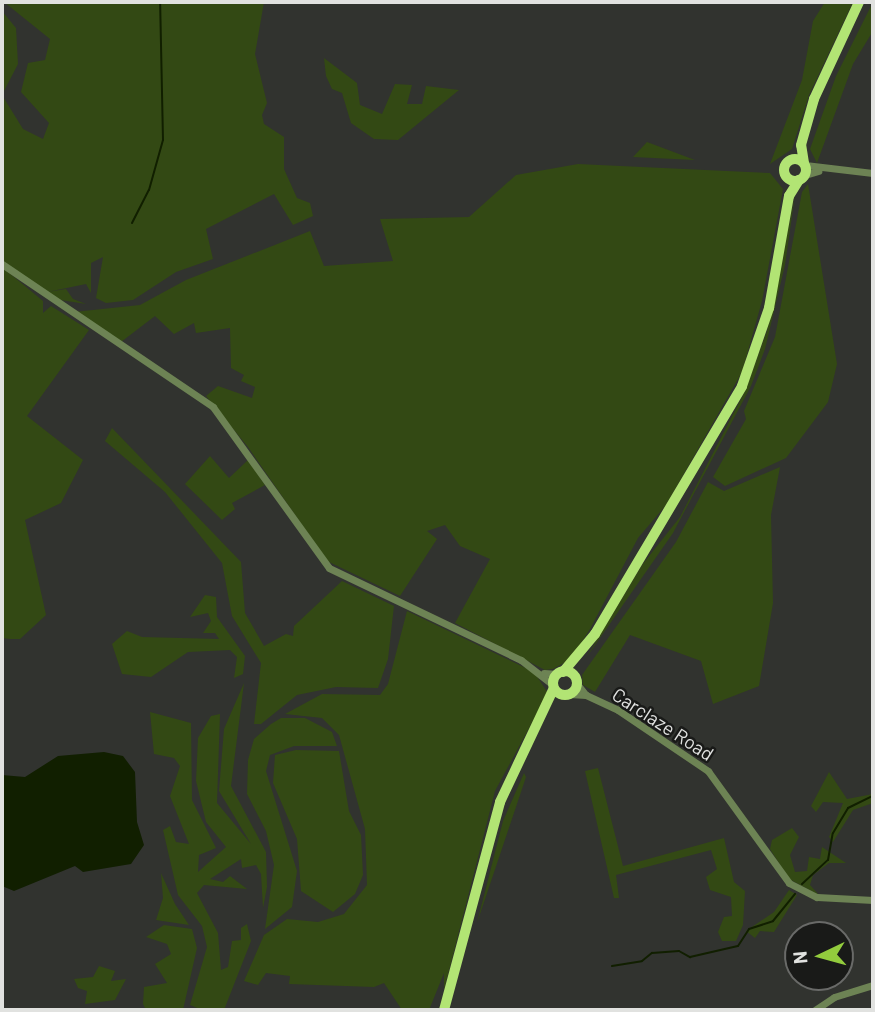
<!DOCTYPE html>
<html>
<head>
<meta charset="utf-8">
<style>
	body { margin:0 }
	#map { position:relative; width:875px; height:1012px; overflow:hidden; background:#31332f; font-family:Barlow,sans-serif }
	div>[style] { position:absolute }
	[style*='--x'] { left:calc(var(--x)*1px); top:calc(var(--y)*1px); width:calc(var(--w)*1px); rotate:calc(var(--a)*1deg) }
	.green>* { inset:0; background:#334914 }
	.water>* { inset:0; background:#111f00 }
	.stream>* { height:2px; margin:-1px; padding:0 1px; transform-origin:1px; border-radius:1px; background:#111f00 }
	.tertiary>* { height:7px; margin:-3.5px; padding:0 3.5px; transform-origin:3.5px; border-radius:3.5px; background:#6d8354 }
	.trunk>* { height:10px; margin:-5px; padding:0 5px; transform-origin:5px; border-radius:5px; background:#b2e474 }
	.trunk>.ring { margin:-5px; padding:0; box-sizing:content-box; background:none; border:10px solid #b2e474; border-radius:50% }
	span { translate:-50% -50%; white-space:nowrap; text-align:center; line-height:1.15; -webkit-text-stroke:5px #191a18; paint-order:stroke }
	.street-label { font-size:19px; color:#e1e2e0 }
	.frame { position:absolute; inset:0; border:4px solid #e1e2e0; pointer-events:none }
	.north { position:absolute; left:784px; top:921px; width:70px; height:70px; box-sizing:border-box; background:#191a18; border:2px solid #696a68; border-radius:50%; rotate:265deg; font-size:19px; font-weight:700; line-height:28px; text-align:center; color:#e1e2e0 }
	.north::after { content:''; display:block; margin:auto; width:24px; height:32px; background:#93cc3d; clip-path:polygon(50% 0,100% 100%,50% 72%,0 100%) }
</style>
</head>
<body>
<div id="map">
	<div class="green">
		<i style="clip-path:polygon(4px 2px,264px 2px,255px 54px,267px 103px,262px 115px,264px 124px,284px 137px,284px 169px,297px 198px,310px 203px,313px 216px,293px 225px,274px 194px,206px 229px,213px 259px,176px 272px,133px 300px,106px 303px,96px 298px,103px 257px,91px 263px,91px 293px,86px 284px,47px 292px,66px 289px,73px 299px,86px 304px,54px 299px,2px 260px,2px 11px,16px 28px,18px 64px,2px 95px,23px 129px,43px 139px,49px 123px,21px 92px,28px 63px,45px 60px,50px 39px)"></i>
		<i style="clip-path:polygon(825px 2px,853px 2px,809px 95px,792px 149px,770px 164px,802px 80px,813px 21px)"></i>
		<i style="clip-path:polygon(873px 2px,873px 31px,853px 64px,817px 163px,810px 149px,836px 76px)"></i>
		<i style="clip-path:polygon(324px 58px,357px 83px,360px 105px,382px 114px,395px 84px,412px 85px,407px 104px,422px 104px,426px 86px,459px 90px,398px 140px,374px 139px,351px 123px,342px 93px,332px 89px,326px 76px)"></i>
		<i style="clip-path:polygon(647px 142px,695px 160px,633px 157px)"></i>
		<i style="clip-path:polygon(578px 164px,770px 173px,783px 189px,762px 301px,742px 372px,666px 505px,638px 538px,590px 629px,571px 659px,553px 669px,545px 670px,455px 623px,490px 559px,460px 546px,445px 525px,427px 531px,437px 539px,400px 596px,327px 561px,248px 447px,206px 396px,218px 386px,252px 398px,255px 387px,241px 381px,244px 375px,231px 368px,230px 328px,196px 333px,194px 323px,174px 334px,155px 316px,121px 342px,74px 312px,140px 305px,186px 280px,310px 231px,324px 266px,393px 261px,380px 219px,469px 217px,516px 175px)"></i>
		<i style="clip-path:polygon(808px 184px,837px 364px,828px 402px,786px 458px,725px 486px,713px 477px,746px 419px,744px 411px,775px 337px,802px 192px)"></i>
		<i style="clip-path:polygon(795px 195px,785px 265px,765px 349px,751px 386px,673px 533px,586px 658px,642px 565px,680px 517px,744px 393px,767px 331px)"></i>
		<i style="clip-path:polygon(2px 267px,43px 301px,43px 313px,51px 306px,89px 330px,27px 416px,83px 460px,61px 503px,25px 520px,46px 615px,20px 639px,10px 639px,2px 638px)"></i>
		<i style="clip-path:polygon(112px 428px,241px 562px,245px 613px,264px 646px,286px 634px,293px 636px,294px 626px,342px 581px,394px 606px,388px 659px,378px 688px,336px 687px,297px 695px,261px 724px,254px 724px,261px 663px,232px 616px,222px 563px,165px 492px,105px 441px)"></i>
		<i style="clip-path:polygon(210px 456px,229px 478px,248px 460px,265px 485px,232px 503px,235px 509px,222px 520px,185px 484px)"></i>
		<i style="clip-path:polygon(780px 467px,771px 515px,773px 603px,759px 686px,713px 704px,701px 661px,630px 635px,595px 692px,583px 685px,582px 675px,676px 542px,708px 482px,724px 491px)"></i>
		<i style="clip-path:polygon(205px 595px,216px 597px,217px 617px,245px 656px,243px 674px,234px 678px,237px 657px,230px 650px,188px 652px,151px 677px,122px 674px,112px 644px,127px 631px,142px 637px,219px 639px,215px 633px,203px 633px,211px 621px,208px 613px,190px 617px)"></i>
		<i style="clip-path:polygon(407px 611px,534px 672px,548px 693px,495px 791px,444px 990px,444px 973px,429px 1010px,402px 1010px,384px 983px,374px 987px,289px 984px,290px 976px,266px 973px,258px 985px,244px 981px,264px 935px,287px 919px,318px 922px,344px 914px,367px 885px,365px 829px,339px 735px,322px 718px,285px 714px,322px 694px,380px 695px,388px 684px)"></i>
		<i style="clip-path:polygon(244px 683px,231px 786px,266px 852px,267px 887px,263px 908px,261px 874px,256px 865px,242px 868px,241px 859px,210px 879px,223px 882px,230px 876px,247px 889px,204px 885px,197px 893px,218px 933px,221px 970px,228px 967px,232px 941px,241px 940px,241px 928px,247px 924px,251px 941px,224px 1010px,202px 1010px,190px 1005px,207px 947px,202px 926px,178px 895px,163px 830px,170px 826px,176px 842px,189px 844px,170px 796px,180px 766px,174px 758px,154px 754px,150px 712px,191px 723px,192px 800px,216px 848px,199px 855px,198px 872px,226px 847px,206px 822px,196px 781px,198px 738px,211px 716px,220px 714px,217px 803px,251px 844px,219px 791px,224px 729px)"></i>
		<i style="clip-path:polygon(305px 718px,332px 732px,337px 746px,294px 746px,270px 755px,266px 771px,297px 871px,292px 907px,265px 929px,274px 865px,266px 831px,247px 794px,248px 760px,254px 739px,271px 724px,281px 718px)"></i>
		<i style="clip-path:polygon(296px 750px,339px 751px,349px 811px,361px 835px,363px 875px,355px 894px,333px 912px,301px 891px,297px 839px,273px 783px,275px 755px)"></i>
		<i style="clip-path:polygon(598px 768px,623px 866px,724px 838px,734px 882px,745px 891px,743px 925px,736px 941px,722px 941px,718px 932px,724px 917px,732px 916px,731px 897px,710px 890px,706px 877px,717px 869px,711px 850px,616px 875px,619px 898px,614px 898px,585px 771px)"></i>
		<i style="clip-path:polygon(829px 772px,847px 799px,873px 794px,873px 803px,853px 810px,833px 842px,829px 837px,843px 803px,823px 802px,816px 812px,811px 806px)"></i>
		<i style="clip-path:polygon(524px 773px,526px 777px,477px 923px,503px 821px)"></i>
		<i style="clip-path:polygon(792px 828px,799px 837px,790px 855px,795px 872px,807px 871px,809px 857px,820px 859px,822px 847px,846px 863px,829px 863px,813px 875px,810px 885px,819px 895px,789px 879px,770px 849px,772px 840px)"></i>
		<i style="clip-path:polygon(161px 873px,175px 904px,189px 925px,156px 920px,163px 898px)"></i>
		<i style="clip-path:polygon(789px 890px,797px 895px,774px 932px,760px 931px,755px 938px,746px 931px,774px 912px)"></i>
		<i style="clip-path:polygon(164px 925px,192px 929px,197px 948px,183px 1010px,146px 1010px,143px 1004px,144px 987px,167px 983px,155px 964px,171px 954px,167px 944px,146px 937px)"></i>
		<i style="clip-path:polygon(99px 966px,115px 971px,111px 981px,126px 979px,115px 1000px,85px 1004px,87px 991px,78px 988px,74px 979px,93px 977px)"></i>
	</div>
	<div class="water">
		<i style="clip-path:polygon(104px 752px,123px 756px,135px 772px,137px 822px,144px 845px,131px 864px,83px 872px,75px 866px,14px 891px,2px 886px,2px 775px,25px 777px,58px 756px)"></i>
	</div>
	<div class="stream">
		<i style="--x:132;--y:223;--w:37;--a:-63"></i>
		<i style="--x:149;--y:190;--w:52;--a:-74.4"></i>
		<i style="--x:163;--y:140;--w:138;--a:-91.2"></i>
		<i style="--x:802;--y:884;--w:35;--a:-43"></i>
		<i style="--x:828;--y:860;--w:27;--a:-80"></i>
		<i style="--x:833;--y:833;--w:29;--a:-59"></i>
		<i style="--x:848;--y:808;--w:28;--a:-26"></i>
		<i style="--x:612;--y:966;--w:30;--a:-9"></i>
		<i style="--x:642;--y:961;--w:13;--a:-39"></i>
		<i style="--x:652;--y:953;--w:27;--a:-4"></i>
		<i style="--x:679;--y:951;--w:13;--a:29"></i>
		<i style="--x:690;--y:957;--w:49;--a:-12.9"></i>
		<i style="--x:738;--y:946;--w:20;--a:-57"></i>
		<i style="--x:749;--y:929;--w:25;--a:-18"></i>
		<i style="--x:773;--y:921;--w:35;--a:-51"></i>
	</div>
	<div class="tertiary">
		<i style="--x:805;--y:165;--w:68;--a:6.7"></i>
		<i style="--x:805;--y:175;--w:14;--a:-17"></i>
		<i style="--x:2;--y:264;--w:255;--a:34.1"></i>
		<i style="--x:213;--y:407;--w:198;--a:54.2"></i>
		<i style="--x:329;--y:568;--w:213;--a:25.6"></i>
		<i style="--x:521;--y:660;--w:41;--a:38"></i>
		<i style="--x:544;--y:673;--w:14;--a:4"></i>
		<i style="--x:577;--y:684;--w:13;--a:51"></i>
		<i style="--x:569;--y:694;--w:17;--a:3"></i>
		<i style="--x:586;--y:695;--w:35;--a:25"></i>
		<i style="--x:618;--y:710;--w:109;--a:34.1"></i>
		<i style="--x:708;--y:771;--w:138;--a:54.1"></i>
		<i style="--x:789;--y:883;--w:31;--a:27"></i>
		<i style="--x:817;--y:897;--w:56;--a:3.1"></i>
		<i style="--x:815;--y:1010;--w:23;--a:-34"></i>
		<i style="--x:834;--y:997;--w:41;--a:-17.1"></i>
	</div>
	<div class="trunk">
		<i class="ring" style="left:784px;top:159px;width:12px;height:12px"></i>
		<i style="--x:804;--y:163;--w:18;--a:-99"></i>
		<i style="--x:801;--y:145;--w:48;--a:-74.2"></i>
		<i style="--x:814;--y:99;--w:107;--a:-65.1"></i>
		<i class="ring" style="left:553px;top:671px;width:14px;height:14px"></i>
		<i style="--x:563;--y:672;--w:50;--a:-49.9"></i>
		<i style="--x:595;--y:634;--w:288;--a:-59.3"></i>
		<i style="--x:742;--y:386;--w:83;--a:-70.9"></i>
		<i style="--x:769;--y:308;--w:114;--a:-79.9"></i>
		<i style="--x:789;--y:196;--w:19;--a:-58"></i>
		<i style="--x:444;--y:1010;--w:215;--a:-74.9"></i>
		<i style="--x:500;--y:802;--w:126;--a:-64.7"></i>
	</div>
	<div class="street-label">
		<span style="left:663px;top:724px;rotate:33deg">Carclaze Road</span>
	</div>
	<div class="frame"></div>
	<div class="north">N</div>
</div>
</body>
</html>
